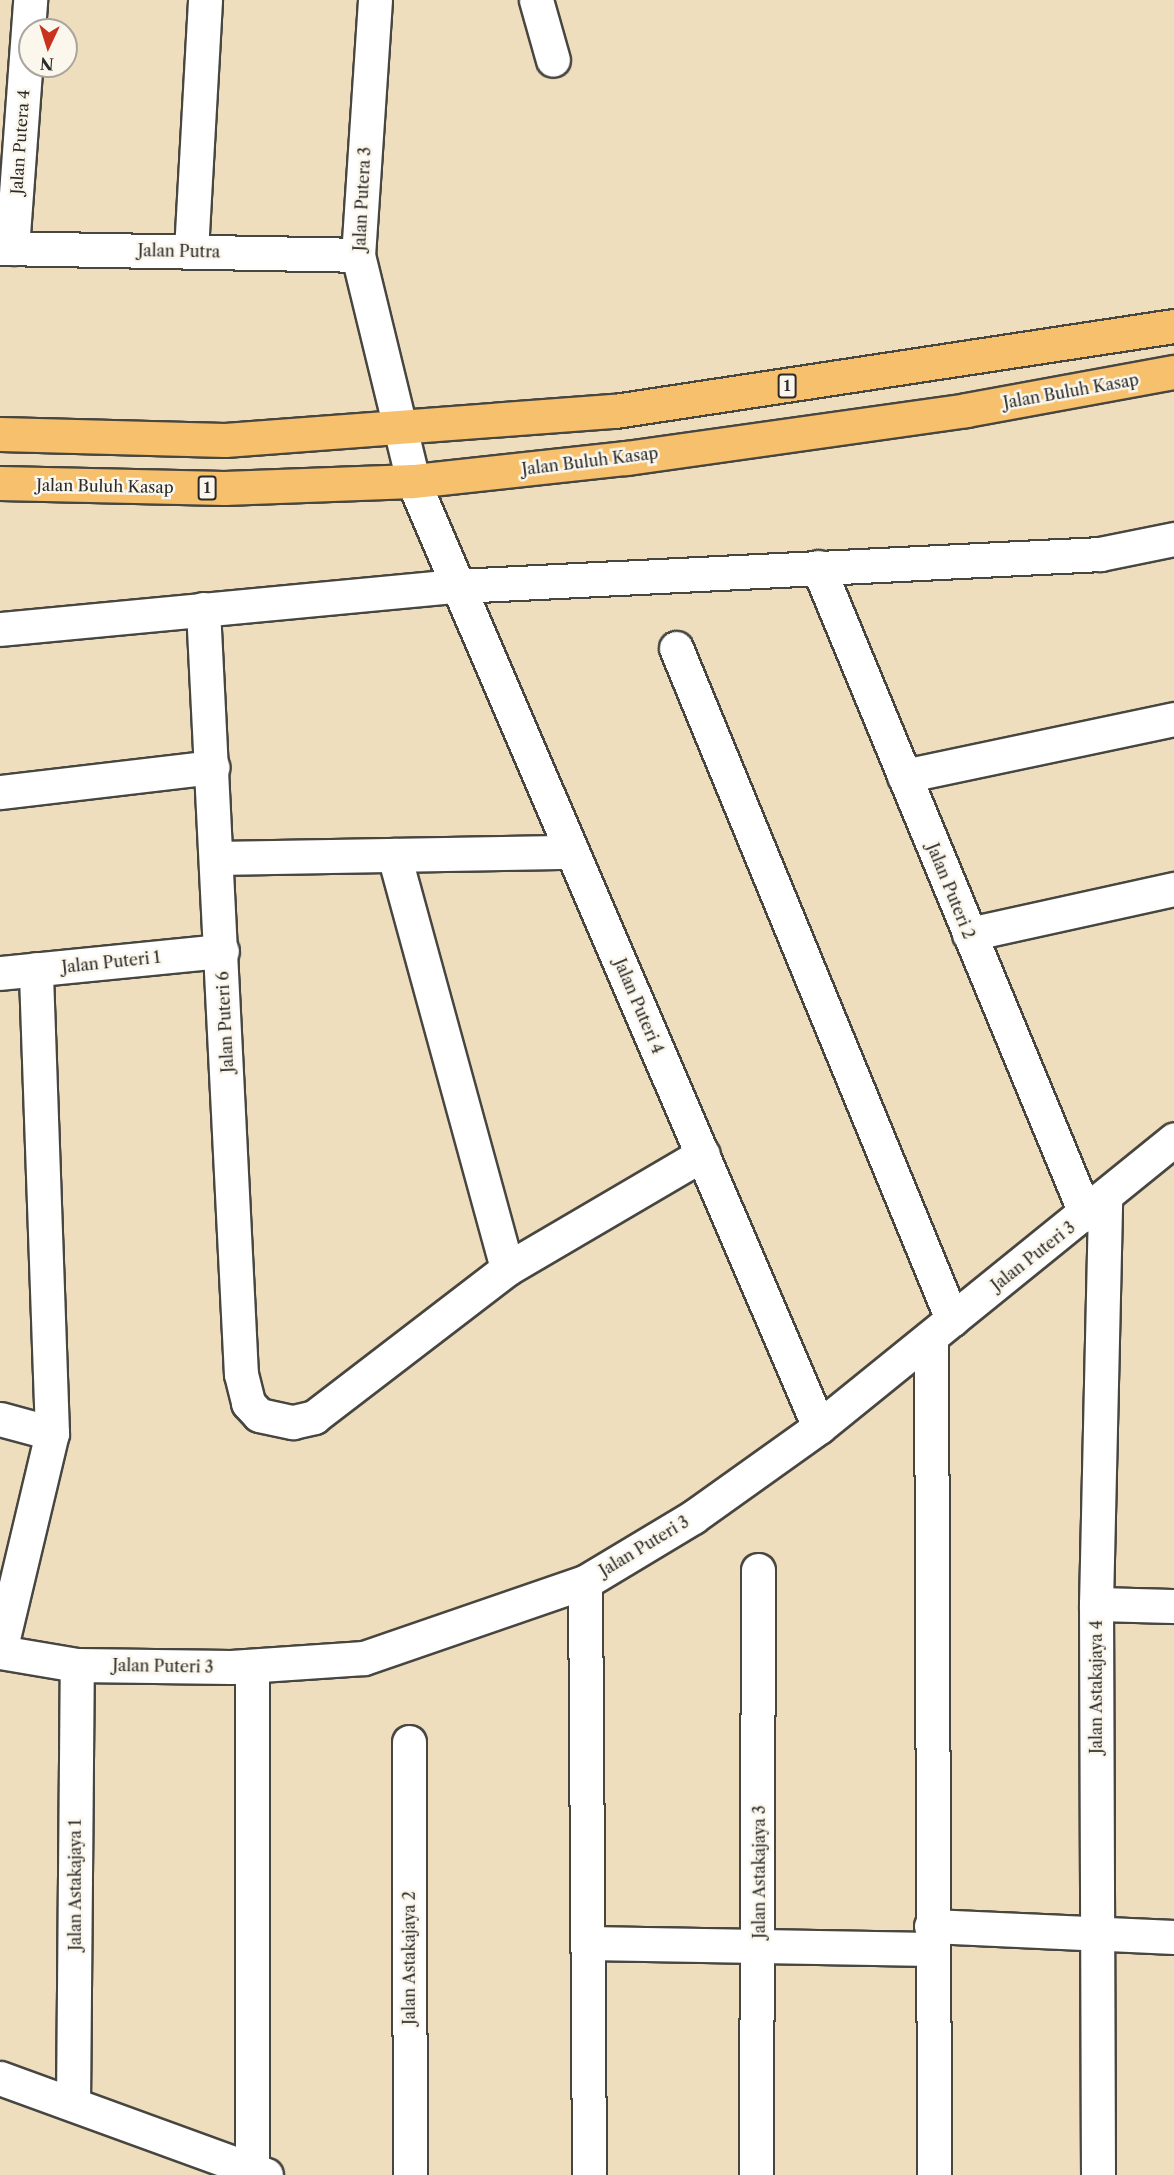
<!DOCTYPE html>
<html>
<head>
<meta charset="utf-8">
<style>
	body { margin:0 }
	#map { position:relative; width:1174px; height:2175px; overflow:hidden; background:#eedebd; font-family:"Libre Caslon Text",serif }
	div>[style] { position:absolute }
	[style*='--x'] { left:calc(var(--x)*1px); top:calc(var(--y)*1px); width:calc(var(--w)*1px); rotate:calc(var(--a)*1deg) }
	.roads { filter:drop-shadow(2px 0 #484641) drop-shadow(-2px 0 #484641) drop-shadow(0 2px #484641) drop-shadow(0 -2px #484641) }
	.minor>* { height:33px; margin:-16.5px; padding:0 16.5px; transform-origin:16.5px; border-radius:16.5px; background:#fff }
	.highway>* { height:33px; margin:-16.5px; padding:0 16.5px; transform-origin:16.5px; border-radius:16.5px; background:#f7c06c }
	span { translate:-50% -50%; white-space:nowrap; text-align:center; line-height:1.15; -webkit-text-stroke:5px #fbf7ec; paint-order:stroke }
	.shield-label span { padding:2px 4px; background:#fbf7ec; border:2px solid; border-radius:4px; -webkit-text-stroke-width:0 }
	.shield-label { font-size:15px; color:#2b2b2b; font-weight:700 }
	.street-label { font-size:16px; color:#2b2b2b }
	.north { position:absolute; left:18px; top:18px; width:60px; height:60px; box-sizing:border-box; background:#fbf7ec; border:2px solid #a8a59f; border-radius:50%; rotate:184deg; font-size:16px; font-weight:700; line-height:24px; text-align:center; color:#2b2b2b }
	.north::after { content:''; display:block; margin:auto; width:21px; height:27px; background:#c8321e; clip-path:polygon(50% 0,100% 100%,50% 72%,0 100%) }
</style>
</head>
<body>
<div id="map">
	<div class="roads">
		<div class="minor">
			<i style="--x:375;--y:0;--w:256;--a:93.8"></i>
			<i style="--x:358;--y:255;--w:233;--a:76.3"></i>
			<i style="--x:413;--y:481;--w:1029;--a:66.77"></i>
			<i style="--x:536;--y:0;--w:62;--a:74.2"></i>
			<i style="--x:0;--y:248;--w:358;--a:1.1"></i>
			<i style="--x:12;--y:248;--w:249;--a:-85.8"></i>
			<i style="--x:191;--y:251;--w:251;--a:-86.8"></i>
			<i style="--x:818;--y:567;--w:701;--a:67.53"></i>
			<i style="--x:203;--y:609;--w:766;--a:87.16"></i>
			<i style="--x:241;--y:1374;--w:30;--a:76"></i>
			<i style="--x:248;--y:1403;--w:16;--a:47"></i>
			<i style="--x:259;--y:1415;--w:35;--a:12"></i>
			<i style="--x:293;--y:1422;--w:22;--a:-13"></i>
			<i style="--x:314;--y:1417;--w:243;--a:-37.5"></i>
			<i style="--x:507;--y:1269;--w:227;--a:-30.4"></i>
			<i style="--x:0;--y:629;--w:460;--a:-5.4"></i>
			<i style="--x:458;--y:586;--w:643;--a:-2.85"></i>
			<i style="--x:1100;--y:554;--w:76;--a:-11.5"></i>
			<i style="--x:676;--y:648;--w:726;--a:67.64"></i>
			<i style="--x:904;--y:776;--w:276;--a:-11.9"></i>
			<i style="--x:0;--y:792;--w:214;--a:-6.7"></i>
			<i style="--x:394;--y:855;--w:429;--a:74.7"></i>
			<i style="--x:218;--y:858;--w:354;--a:-1"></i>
			<i style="--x:969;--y:934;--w:210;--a:-12.4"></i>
			<i style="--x:0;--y:973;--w:223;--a:-5.7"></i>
			<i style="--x:931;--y:1337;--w:838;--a:89.79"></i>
			<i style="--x:0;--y:1419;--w:54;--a:15.1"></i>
			<i style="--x:585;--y:1582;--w:593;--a:89.61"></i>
			<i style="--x:1096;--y:1604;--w:78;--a:1.5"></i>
			<i style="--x:0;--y:1651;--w:224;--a:-76.6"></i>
			<i style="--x:52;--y:1433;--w:464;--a:-92"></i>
			<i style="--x:0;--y:1652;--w:78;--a:9.6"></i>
			<i style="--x:77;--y:1665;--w:154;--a:0.7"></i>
			<i style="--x:231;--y:1667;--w:133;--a:-3.9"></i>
			<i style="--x:364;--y:1658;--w:234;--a:-19"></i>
			<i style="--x:585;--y:1582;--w:126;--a:-31"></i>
			<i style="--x:693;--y:1517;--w:155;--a:-35.5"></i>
			<i style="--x:819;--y:1427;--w:457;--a:-39"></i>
			<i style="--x:409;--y:1742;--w:433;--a:89.9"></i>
			<i style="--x:931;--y:1926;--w:243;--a:2.6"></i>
			<i style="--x:588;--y:1943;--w:343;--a:1"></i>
			<i style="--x:0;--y:2078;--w:283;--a:20"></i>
			<i style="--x:73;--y:2104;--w:439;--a:-89.5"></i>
			<i style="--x:252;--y:2169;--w:503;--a:-90"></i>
			<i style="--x:756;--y:2175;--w:605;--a:-89.81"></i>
			<i style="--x:1098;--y:2175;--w:571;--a:-90.2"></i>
			<i style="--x:1096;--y:1604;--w:405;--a:-88.7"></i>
		</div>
		<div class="highway">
			<i style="--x:0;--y:434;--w:225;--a:1.5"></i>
			<i style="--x:225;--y:440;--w:391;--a:-4.3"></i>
			<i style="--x:615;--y:411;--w:565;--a:-8.65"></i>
			<i style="--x:0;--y:483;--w:224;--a:1.3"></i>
			<i style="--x:224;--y:488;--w:189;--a:-2.1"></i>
			<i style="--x:413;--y:481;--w:214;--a:-6.2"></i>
			<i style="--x:626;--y:458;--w:343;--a:-8"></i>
			<i style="--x:966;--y:410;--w:211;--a:-10.4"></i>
		</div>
	</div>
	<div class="shield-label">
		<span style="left:787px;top:386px">1</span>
		<span style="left:207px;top:488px">1</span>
	</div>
	<div class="street-label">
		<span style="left:20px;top:142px;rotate:-86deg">Jalan Putera 4</span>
		<span style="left:362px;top:199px;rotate:-87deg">Jalan Putera 3</span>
		<span style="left:179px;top:251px;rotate:1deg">Jalan Putra</span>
		<span style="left:1071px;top:391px;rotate:-10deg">Jalan Buluh Kasap</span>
		<span style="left:590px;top:461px;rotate:-7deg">Jalan Buluh Kasap</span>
		<span style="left:105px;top:486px;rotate:1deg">Jalan Buluh Kasap</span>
		<span style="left:951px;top:891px;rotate:68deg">Jalan Puteri 2</span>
		<span style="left:111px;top:962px;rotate:-6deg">Jalan Puteri 1</span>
		<span style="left:639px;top:1006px;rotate:67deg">Jalan Puteri 4</span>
		<span style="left:225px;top:1022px;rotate:-93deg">Jalan Puteri 6</span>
		<span style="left:1033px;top:1256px;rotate:-38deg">Jalan Puteri 3</span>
		<span style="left:644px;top:1546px;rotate:-31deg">Jalan Puteri 3</span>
		<span style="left:163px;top:1666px;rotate:1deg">Jalan Puteri 3</span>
		<span style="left:1096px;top:1687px;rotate:-90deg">Jalan Astakajaya 4</span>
		<span style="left:759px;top:1872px;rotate:-90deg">Jalan Astakajaya 3</span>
		<span style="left:75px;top:1885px;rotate:-90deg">Jalan Astakajaya 1</span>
		<span style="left:409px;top:1958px;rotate:-90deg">Jalan Astakajaya 2</span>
	</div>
	<div class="north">N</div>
</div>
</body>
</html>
